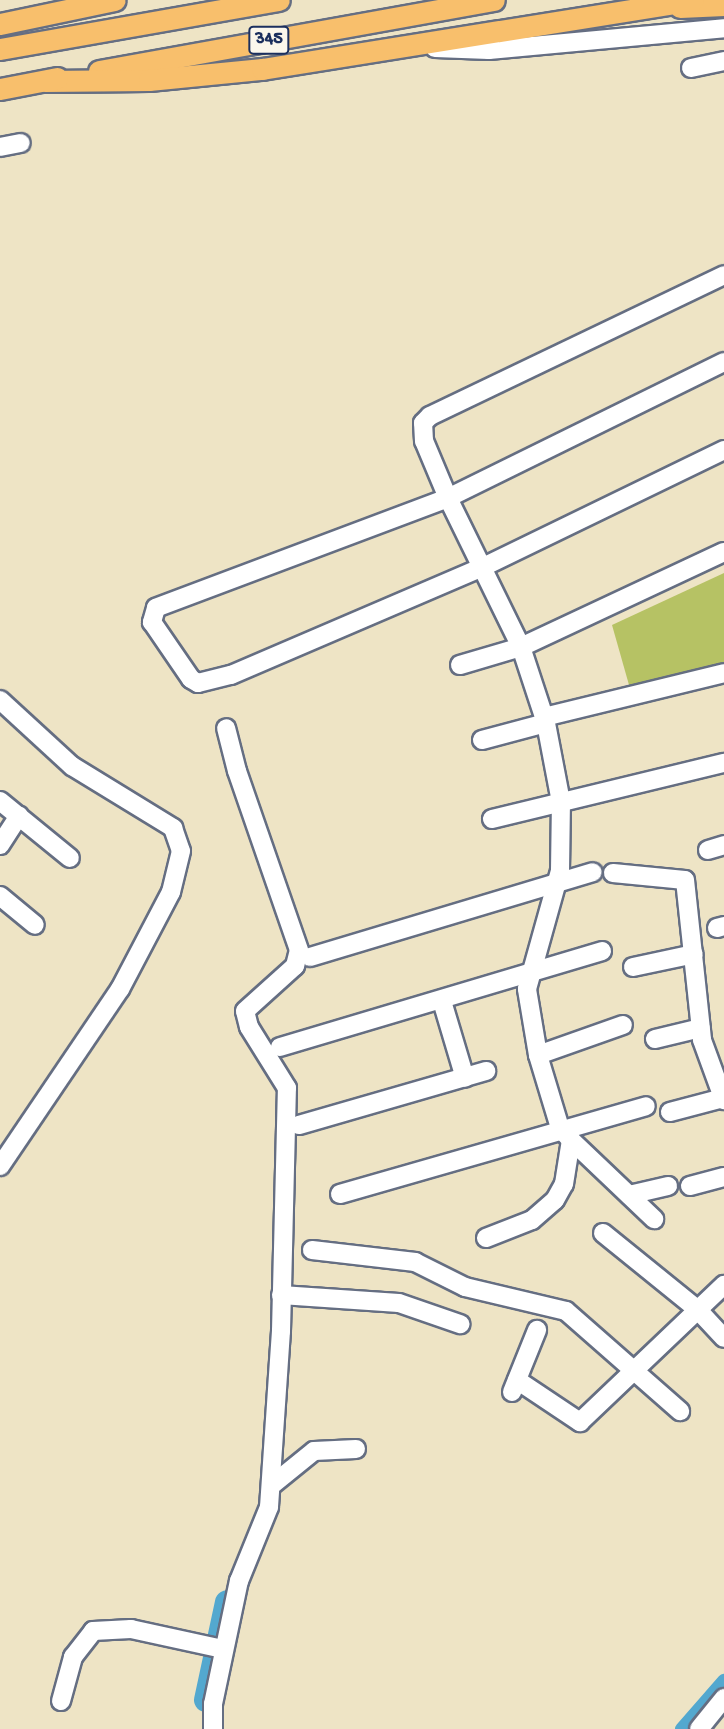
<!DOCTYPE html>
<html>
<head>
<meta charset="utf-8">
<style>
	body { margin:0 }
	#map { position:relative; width:724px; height:1729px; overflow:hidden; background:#eee4c5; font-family:"Gochi Hand",sans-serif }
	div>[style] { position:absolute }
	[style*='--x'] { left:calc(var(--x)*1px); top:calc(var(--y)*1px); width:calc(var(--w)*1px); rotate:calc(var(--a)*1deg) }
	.green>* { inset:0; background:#b6c264 }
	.canal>* { height:14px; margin:-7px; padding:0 7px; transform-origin:7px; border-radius:7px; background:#53a8cf }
	.river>* { height:24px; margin:-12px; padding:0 12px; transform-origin:12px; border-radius:12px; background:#53a8cf }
	.roads { filter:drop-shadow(2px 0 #656e82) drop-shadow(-2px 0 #656e82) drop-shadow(0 2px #656e82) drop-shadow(0 -2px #656e82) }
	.minor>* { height:18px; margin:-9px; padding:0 9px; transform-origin:9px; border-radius:9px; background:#fff }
	.major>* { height:21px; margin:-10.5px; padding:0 10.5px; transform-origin:10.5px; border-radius:10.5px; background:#f8bf6c }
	span { translate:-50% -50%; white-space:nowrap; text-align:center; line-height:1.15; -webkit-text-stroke:7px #fbf7ec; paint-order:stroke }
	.shield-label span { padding:2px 5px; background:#fbf7ec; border:2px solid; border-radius:5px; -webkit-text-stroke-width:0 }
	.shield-label { font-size:18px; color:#1b2f5e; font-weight:700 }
</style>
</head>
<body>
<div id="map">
	<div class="green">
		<i style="clip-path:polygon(724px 573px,724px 668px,631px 692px,612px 625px)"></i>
	</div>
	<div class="canal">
		<i style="--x:682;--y:1729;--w:64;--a:-48.8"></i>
	</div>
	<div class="river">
		<i style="--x:206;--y:1700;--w:100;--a:-77.9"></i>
	</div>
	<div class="roads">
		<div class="minor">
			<i style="--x:435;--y:48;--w:54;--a:2.1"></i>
			<i style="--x:489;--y:50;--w:236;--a:-5.3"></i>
			<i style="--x:691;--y:68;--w:34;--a:-12"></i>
			<i style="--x:0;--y:147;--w:21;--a:-11"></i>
			<i style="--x:724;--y:362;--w:308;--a:153.8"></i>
			<i style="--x:448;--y:498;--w:312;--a:159.4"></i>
			<i style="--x:156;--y:608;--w:15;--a:106"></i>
			<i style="--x:152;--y:622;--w:69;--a:55.6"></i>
			<i style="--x:191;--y:679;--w:8;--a:30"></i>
			<i style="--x:198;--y:683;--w:34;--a:-14"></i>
			<i style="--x:231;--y:675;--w:272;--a:-23.2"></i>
			<i style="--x:481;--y:568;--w:270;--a:-25.9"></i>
			<i style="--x:460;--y:665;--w:64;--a:-16.4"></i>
			<i style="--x:521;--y:647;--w:224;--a:-25.1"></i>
			<i style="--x:0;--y:700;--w:98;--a:42.5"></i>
			<i style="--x:72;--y:766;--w:119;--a:31.5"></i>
			<i style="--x:173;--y:828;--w:24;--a:71"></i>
			<i style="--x:181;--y:851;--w:42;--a:103.7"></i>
			<i style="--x:171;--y:892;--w:110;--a:117.7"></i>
			<i style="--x:120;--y:989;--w:214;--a:124.1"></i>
			<i style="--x:544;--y:717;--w:185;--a:-13.7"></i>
			<i style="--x:482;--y:740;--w:66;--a:-14.9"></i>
			<i style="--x:0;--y:801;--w:90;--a:39.2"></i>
			<i style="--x:492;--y:819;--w:239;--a:-13.6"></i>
			<i style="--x:0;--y:845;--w:35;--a:-57"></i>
			<i style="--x:708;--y:850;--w:17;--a:-17"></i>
			<i style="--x:613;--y:873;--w:72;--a:5.6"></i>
			<i style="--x:685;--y:880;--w:161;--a:83.9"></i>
			<i style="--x:702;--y:1040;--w:64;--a:69.9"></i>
			<i style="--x:0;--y:896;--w:45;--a:39.6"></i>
			<i style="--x:717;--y:928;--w:7;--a:-16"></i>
			<i style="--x:310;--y:957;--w:295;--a:-16.7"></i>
			<i style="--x:633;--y:967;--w:62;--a:-12"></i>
			<i style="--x:442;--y:1001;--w:80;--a:73.4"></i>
			<i style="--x:655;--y:1039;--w:47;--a:-13.4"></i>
			<i style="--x:280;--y:1047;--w:336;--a:-16.6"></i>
			<i style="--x:538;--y:1055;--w:90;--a:-19.4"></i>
			<i style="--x:670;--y:1112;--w:55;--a:-14.8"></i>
			<i style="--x:299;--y:1125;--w:195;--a:-16.1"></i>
			<i style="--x:571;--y:1140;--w:115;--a:43.6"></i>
			<i style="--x:690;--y:1186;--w:35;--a:-15"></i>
			<i style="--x:340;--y:1194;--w:318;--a:-16"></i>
			<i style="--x:629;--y:1195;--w:40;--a:-13"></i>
			<i style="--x:603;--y:1233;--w:122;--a:39"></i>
			<i style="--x:698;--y:1310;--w:38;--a:47"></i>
			<i style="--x:486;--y:1238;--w:49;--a:-21.4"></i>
			<i style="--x:532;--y:1220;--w:30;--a:-41"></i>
			<i style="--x:555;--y:1200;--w:18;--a:-61"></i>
			<i style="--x:564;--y:1184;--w:45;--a:-81"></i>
			<i style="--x:571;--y:1140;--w:16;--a:-133"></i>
			<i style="--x:560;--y:1128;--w:76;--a:-106.8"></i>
			<i style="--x:538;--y:1055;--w:67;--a:-99.5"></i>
			<i style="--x:527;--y:989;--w:123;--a:-74.4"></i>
			<i style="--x:560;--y:871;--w:69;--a:-89.2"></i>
			<i style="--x:561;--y:802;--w:80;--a:-100.8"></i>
			<i style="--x:546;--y:723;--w:80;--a:-108.2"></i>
			<i style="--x:521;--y:647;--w:166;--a:-116.1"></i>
			<i style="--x:448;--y:498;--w:62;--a:-112.8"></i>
			<i style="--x:424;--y:441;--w:18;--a:-93"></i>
			<i style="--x:423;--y:423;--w:10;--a:-45"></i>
			<i style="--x:430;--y:416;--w:326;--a:-25.6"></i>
			<i style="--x:312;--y:1250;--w:104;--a:6.6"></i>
			<i style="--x:415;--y:1262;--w:56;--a:26.6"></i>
			<i style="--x:465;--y:1287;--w:104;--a:13.4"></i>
			<i style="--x:566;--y:1311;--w:152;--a:41.3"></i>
			<i style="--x:281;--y:1295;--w:118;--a:3.9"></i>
			<i style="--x:399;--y:1303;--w:65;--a:19"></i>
			<i style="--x:517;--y:1380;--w:76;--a:33.7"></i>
			<i style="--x:580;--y:1422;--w:199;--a:-43.6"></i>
			<i style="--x:512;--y:1392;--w:67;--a:-68"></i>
			<i style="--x:272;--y:1485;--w:54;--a:-39"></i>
			<i style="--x:314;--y:1451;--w:42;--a:-2.7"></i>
			<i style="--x:61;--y:1701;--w:46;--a:-74.7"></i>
			<i style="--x:73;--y:1657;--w:33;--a:-52"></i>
			<i style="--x:93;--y:1631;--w:38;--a:-3"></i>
			<i style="--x:131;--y:1629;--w:94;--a:12.3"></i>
			<i style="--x:213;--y:1729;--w:25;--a:-90"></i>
			<i style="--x:213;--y:1704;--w:126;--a:-78.1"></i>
			<i style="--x:239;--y:1581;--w:80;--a:-67.9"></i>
			<i style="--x:269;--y:1507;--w:176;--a:-86.1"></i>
			<i style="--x:281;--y:1331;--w:243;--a:-88.6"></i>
			<i style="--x:287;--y:1088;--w:72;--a:-121.9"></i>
			<i style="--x:249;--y:1027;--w:16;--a:-104"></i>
			<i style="--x:245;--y:1011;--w:67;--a:-42"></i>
			<i style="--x:295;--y:966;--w:16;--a:-76"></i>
			<i style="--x:299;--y:950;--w:189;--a:-109.1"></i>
			<i style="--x:237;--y:771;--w:44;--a:-104.3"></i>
			<i style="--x:699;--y:1729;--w:40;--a:-51"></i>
		</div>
		<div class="major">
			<i style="--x:680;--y:7;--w:44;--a:-2.6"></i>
			<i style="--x:0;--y:24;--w:117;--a:-11.8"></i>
			<i style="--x:0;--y:49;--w:283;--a:-10"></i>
			<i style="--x:99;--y:71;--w:401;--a:-10.2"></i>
			<i style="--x:45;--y:81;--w:104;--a:-0.6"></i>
			<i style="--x:149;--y:80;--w:114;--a:-5.6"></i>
			<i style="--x:262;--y:69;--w:436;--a:-9.1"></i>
			<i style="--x:0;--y:89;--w:58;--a:-10.9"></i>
		</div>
	</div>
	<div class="shield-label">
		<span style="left:269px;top:40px">345</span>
	</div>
</div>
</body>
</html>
